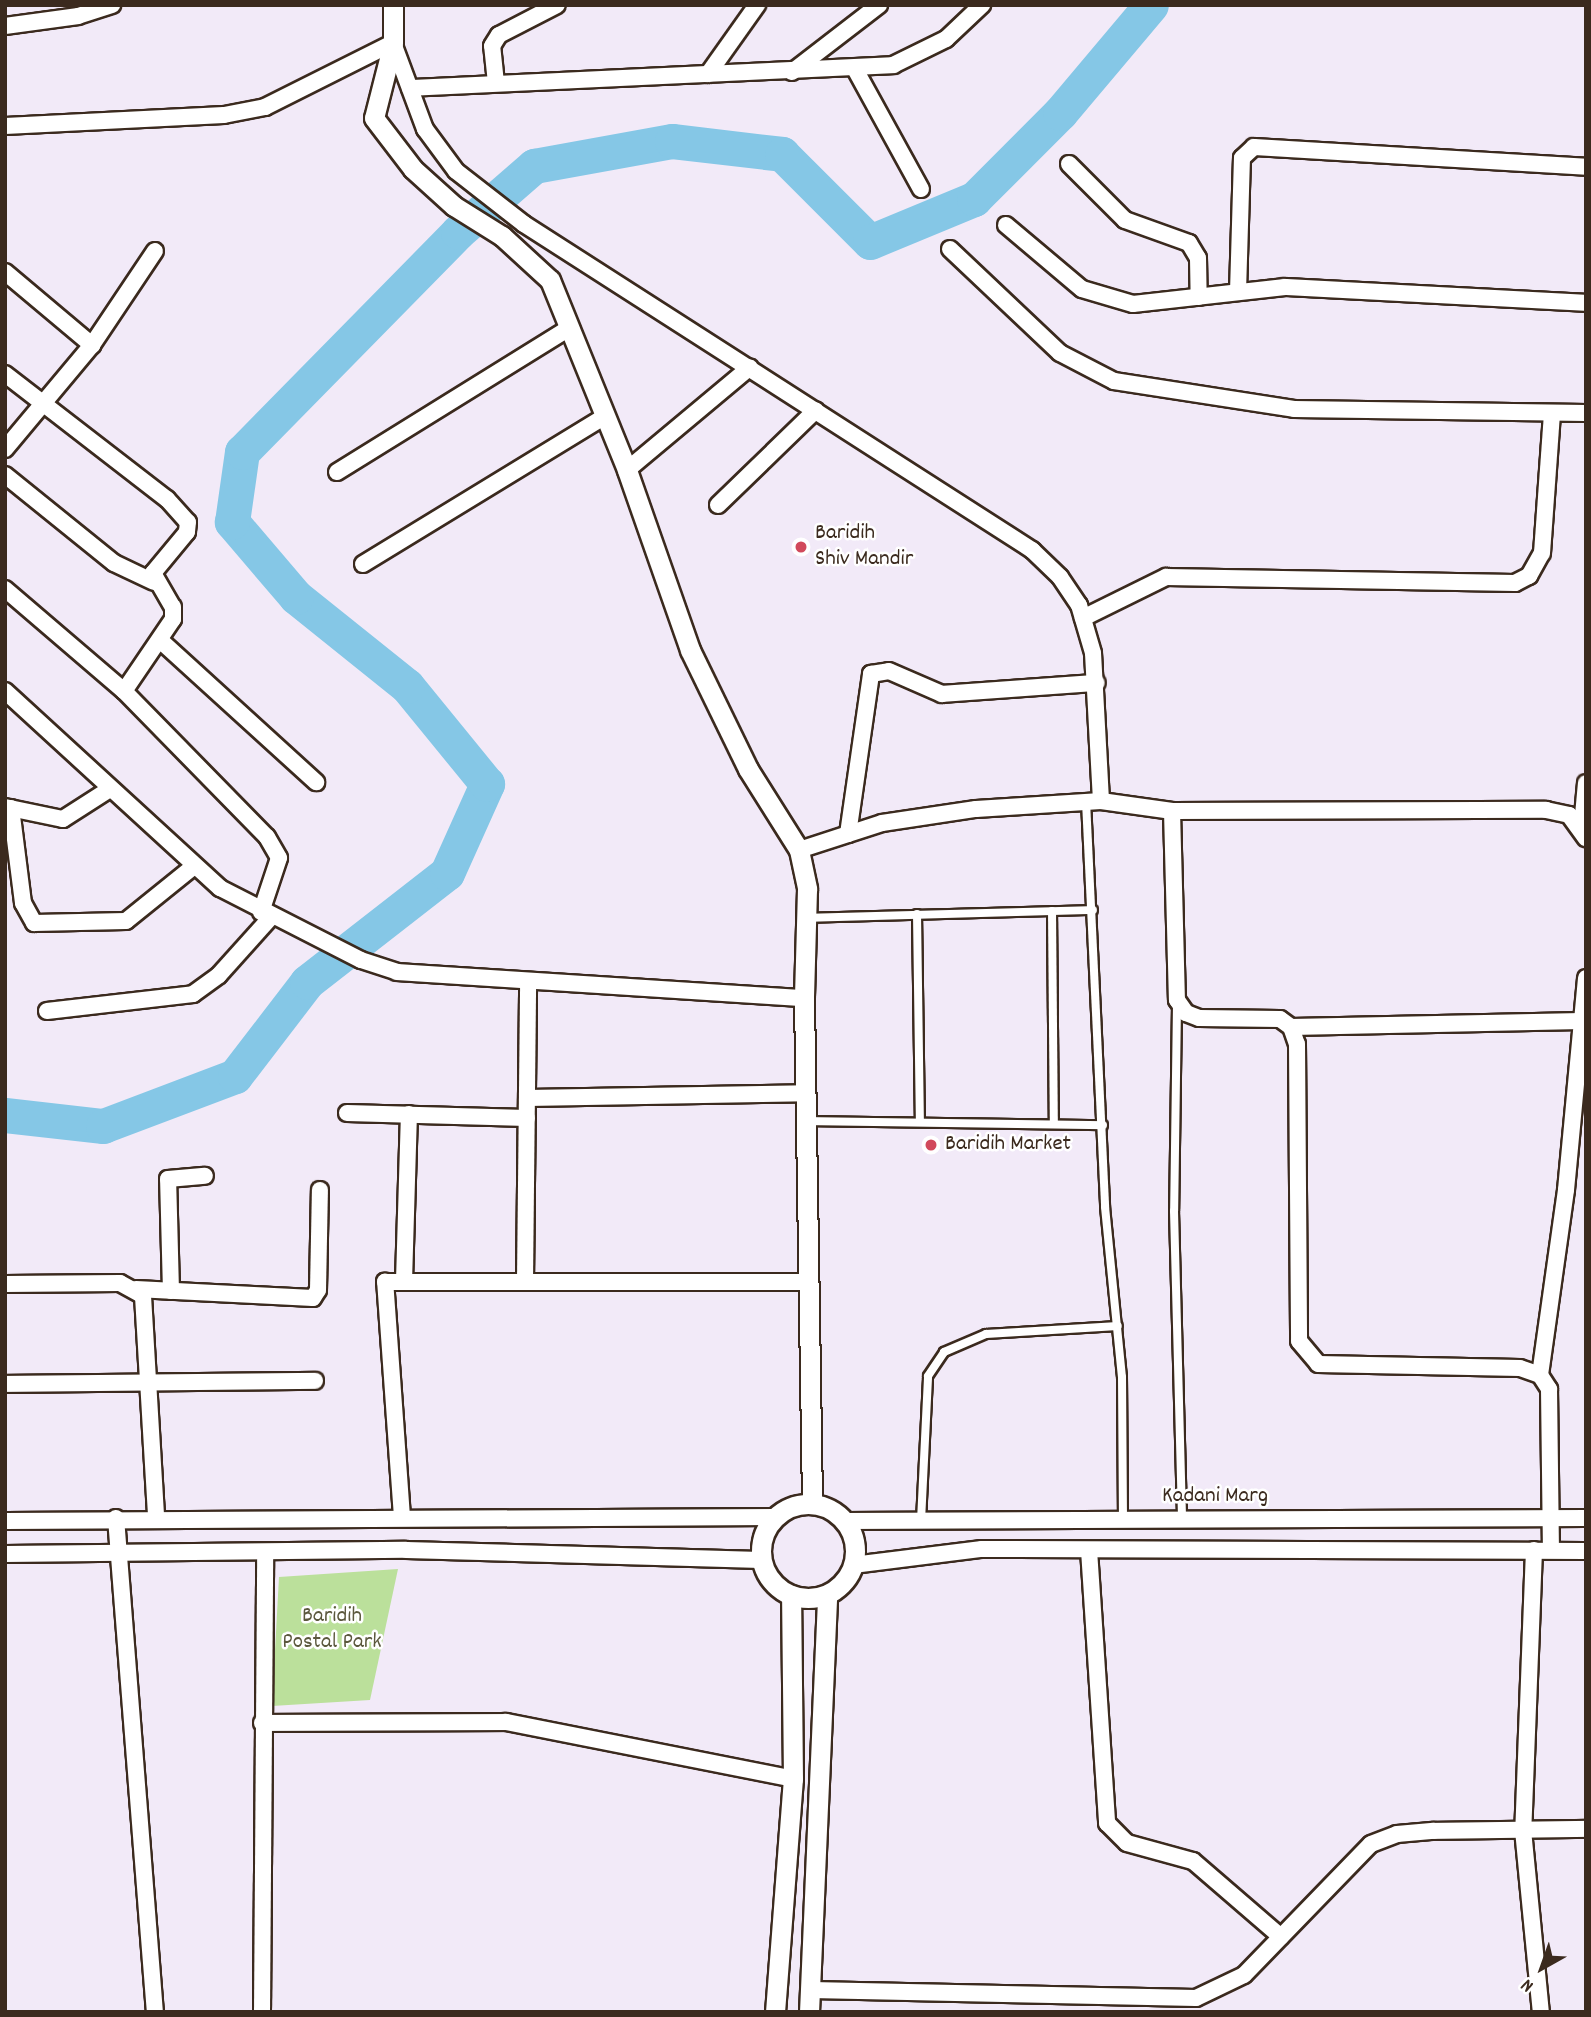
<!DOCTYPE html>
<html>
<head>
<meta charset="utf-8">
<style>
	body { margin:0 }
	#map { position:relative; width:1591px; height:2017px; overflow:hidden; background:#f2eaf8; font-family:Dekko,sans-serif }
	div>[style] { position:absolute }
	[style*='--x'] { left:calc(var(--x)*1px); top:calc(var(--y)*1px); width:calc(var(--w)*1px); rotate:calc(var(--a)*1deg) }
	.green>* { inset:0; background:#bbe09b }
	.river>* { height:35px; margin:-17.5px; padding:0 17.5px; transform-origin:17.5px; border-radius:17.5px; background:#85c7e6 }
	.roads { filter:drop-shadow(2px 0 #3b2a1e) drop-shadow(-2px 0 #3b2a1e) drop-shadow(0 2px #3b2a1e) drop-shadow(0 -2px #3b2a1e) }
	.service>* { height:8px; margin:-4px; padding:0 4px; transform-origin:4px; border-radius:4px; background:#fff }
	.minor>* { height:16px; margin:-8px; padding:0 8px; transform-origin:8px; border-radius:8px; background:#fff }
	.tertiary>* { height:19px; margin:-9.5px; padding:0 9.5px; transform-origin:9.5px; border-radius:9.5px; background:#fff }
	.tertiary>.ring { margin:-9.5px; padding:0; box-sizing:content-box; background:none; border:19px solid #fff; border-radius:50% }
	.dots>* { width:19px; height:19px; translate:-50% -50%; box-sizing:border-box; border:4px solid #fff; border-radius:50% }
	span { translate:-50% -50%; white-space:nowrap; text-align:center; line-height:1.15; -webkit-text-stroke:5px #fff; paint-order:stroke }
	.poi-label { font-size:23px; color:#3b2a1e }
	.left { translate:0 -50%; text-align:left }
	.street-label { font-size:23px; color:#3b2a1e }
	.park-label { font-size:23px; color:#5b583d }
	.frame { position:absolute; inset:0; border:7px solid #3b2a1e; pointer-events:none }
	.north { position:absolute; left:1507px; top:1933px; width:70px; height:70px; -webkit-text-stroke:5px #fff; paint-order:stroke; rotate:220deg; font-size:19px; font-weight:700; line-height:28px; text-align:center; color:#3b2a1e }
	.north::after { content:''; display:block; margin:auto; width:24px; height:32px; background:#3b2a1e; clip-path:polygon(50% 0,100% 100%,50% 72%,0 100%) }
</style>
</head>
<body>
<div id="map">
	<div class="green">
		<i style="clip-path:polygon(398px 1569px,370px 1700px,272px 1706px,279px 1577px)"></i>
	</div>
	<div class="river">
		<i style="--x:5;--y:1115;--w:99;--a:6.4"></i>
		<i style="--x:103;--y:1126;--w:141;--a:-20.7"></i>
		<i style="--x:235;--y:1076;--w:118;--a:-52.5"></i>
		<i style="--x:307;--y:982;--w:177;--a:-37.9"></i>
		<i style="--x:447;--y:873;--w:98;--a:-65.8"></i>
		<i style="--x:487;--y:784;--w:127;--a:-129.2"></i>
		<i style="--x:407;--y:686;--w:142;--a:-141.3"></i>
		<i style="--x:296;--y:597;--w:99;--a:-130.5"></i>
		<i style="--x:232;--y:522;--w:71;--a:-81.9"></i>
		<i style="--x:242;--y:452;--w:308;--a:-45.5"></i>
		<i style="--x:458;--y:232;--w:101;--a:-41"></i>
		<i style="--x:534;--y:166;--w:140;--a:-10.3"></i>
		<i style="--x:672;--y:141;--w:111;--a:6.7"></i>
		<i style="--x:782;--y:154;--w:124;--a:45"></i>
		<i style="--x:870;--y:242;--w:113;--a:-22.5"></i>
		<i style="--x:974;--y:199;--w:122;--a:-45"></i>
		<i style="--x:1060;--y:113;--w:141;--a:-49.9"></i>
	</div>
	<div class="roads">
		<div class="service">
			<i style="--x:1086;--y:801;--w:406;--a:87.3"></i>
			<i style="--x:1105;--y:1207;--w:171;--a:84.3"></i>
			<i style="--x:1122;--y:1377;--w:143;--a:89.6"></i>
			<i style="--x:1052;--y:911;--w:213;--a:89.5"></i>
			<i style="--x:917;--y:914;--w:208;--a:89.2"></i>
			<i style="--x:806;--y:918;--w:287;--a:-1.6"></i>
			<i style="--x:1177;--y:1005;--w:206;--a:90.8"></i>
			<i style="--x:1174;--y:1211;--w:309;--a:88.5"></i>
			<i style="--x:806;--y:1121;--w:297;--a:0.8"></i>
			<i style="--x:921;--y:1521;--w:145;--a:-87.2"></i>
			<i style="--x:928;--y:1376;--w:29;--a:-56"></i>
			<i style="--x:944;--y:1352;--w:46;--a:-23.2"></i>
			<i style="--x:986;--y:1334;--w:132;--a:-3.5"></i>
		</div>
		<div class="minor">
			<i style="--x:5;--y:26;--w:74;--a:-7.8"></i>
			<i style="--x:78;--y:16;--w:36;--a:-18"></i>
			<i style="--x:855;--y:69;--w:137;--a:61.2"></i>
			<i style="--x:792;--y:72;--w:110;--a:-37.6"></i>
			<i style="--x:708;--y:74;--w:85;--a:-54.6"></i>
			<i style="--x:496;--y:83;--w:37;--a:-96"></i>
			<i style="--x:492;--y:46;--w:13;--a:-58"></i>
			<i style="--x:499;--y:35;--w:65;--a:-27.3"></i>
			<i style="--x:410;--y:88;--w:484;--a:-2.7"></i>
			<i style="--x:893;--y:65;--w:59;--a:-26.1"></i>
			<i style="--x:946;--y:39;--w:50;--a:-43.4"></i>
			<i style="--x:5;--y:126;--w:219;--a:-2.9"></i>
			<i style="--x:224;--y:115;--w:42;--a:-11"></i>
			<i style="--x:265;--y:107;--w:143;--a:-26.6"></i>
			<i style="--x:393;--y:43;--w:92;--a:69.6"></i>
			<i style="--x:425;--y:129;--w:52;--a:53.6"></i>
			<i style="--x:456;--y:171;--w:86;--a:37.9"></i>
			<i style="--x:524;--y:224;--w:604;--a:32.69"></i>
			<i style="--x:1032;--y:550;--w:39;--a:44"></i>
			<i style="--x:1060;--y:577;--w:34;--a:56"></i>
			<i style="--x:1079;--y:605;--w:50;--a:73.7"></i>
			<i style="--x:1093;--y:653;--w:148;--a:86.9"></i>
			<i style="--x:1069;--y:164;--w:79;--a:45"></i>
			<i style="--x:1125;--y:220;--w:68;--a:19.8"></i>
			<i style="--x:1189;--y:243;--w:17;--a:59"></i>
			<i style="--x:1198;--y:258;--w:39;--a:89"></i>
			<i style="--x:1006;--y:225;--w:99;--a:40.1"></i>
			<i style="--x:1082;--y:289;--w:53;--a:16.4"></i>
			<i style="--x:1133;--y:304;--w:153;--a:-6.4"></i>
			<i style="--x:1285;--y:287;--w:301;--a:3"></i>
			<i style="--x:950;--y:249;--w:151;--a:43.4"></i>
			<i style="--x:1060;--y:353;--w:61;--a:27.4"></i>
			<i style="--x:1114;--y:381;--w:182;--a:8.8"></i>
			<i style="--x:1294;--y:409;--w:292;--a:0.8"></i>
			<i style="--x:5;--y:272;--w:114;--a:40"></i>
			<i style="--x:1238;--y:292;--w:134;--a:-88.3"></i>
			<i style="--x:1242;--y:158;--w:16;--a:-43"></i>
			<i style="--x:1254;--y:147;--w:333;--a:3.4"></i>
			<i style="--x:5;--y:374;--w:205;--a:37.7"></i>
			<i style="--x:167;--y:499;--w:31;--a:48"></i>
			<i style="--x:188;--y:522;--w:10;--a:96"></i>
			<i style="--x:187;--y:532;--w:53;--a:129.7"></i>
			<i style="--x:153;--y:573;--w:39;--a:60"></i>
			<i style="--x:173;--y:607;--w:12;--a:90"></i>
			<i style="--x:173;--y:619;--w:87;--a:124.2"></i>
			<i style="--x:5;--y:449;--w:136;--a:-50.1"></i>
			<i style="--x:92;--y:345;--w:113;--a:-56.2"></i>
			<i style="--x:627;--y:470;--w:160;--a:-39.9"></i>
			<i style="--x:337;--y:472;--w:273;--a:-31.8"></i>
			<i style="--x:5;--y:475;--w:140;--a:38.9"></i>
			<i style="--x:114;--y:563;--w:44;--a:25.4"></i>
			<i style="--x:718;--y:505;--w:136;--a:-44.1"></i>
			<i style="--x:363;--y:564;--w:284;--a:-31.4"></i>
			<i style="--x:5;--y:589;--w:157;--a:40.6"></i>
			<i style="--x:124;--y:691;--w:204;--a:45.6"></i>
			<i style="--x:267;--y:837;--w:24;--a:60"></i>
			<i style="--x:279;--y:858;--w:57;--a:108.4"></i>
			<i style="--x:1083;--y:618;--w:93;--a:-26.3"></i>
			<i style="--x:1166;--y:577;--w:349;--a:1"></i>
			<i style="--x:1515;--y:583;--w:16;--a:-27"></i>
			<i style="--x:1529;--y:576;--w:26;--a:-61"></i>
			<i style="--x:1542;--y:553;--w:140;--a:-85.9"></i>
			<i style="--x:161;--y:641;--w:210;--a:42.3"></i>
			<i style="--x:5;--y:691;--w:292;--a:42.5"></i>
			<i style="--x:220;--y:888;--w:158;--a:27.1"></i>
			<i style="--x:361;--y:960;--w:38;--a:18"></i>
			<i style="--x:397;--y:972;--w:408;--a:3.7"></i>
			<i style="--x:5;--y:807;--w:59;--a:11.7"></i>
			<i style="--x:63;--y:819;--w:56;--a:-32.6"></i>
			<i style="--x:11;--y:808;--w:96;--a:82.8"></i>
			<i style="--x:23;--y:903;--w:23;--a:61"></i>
			<i style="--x:34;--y:923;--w:92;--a:-1.2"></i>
			<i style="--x:126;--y:921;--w:86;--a:-38.9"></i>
			<i style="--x:1172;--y:811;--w:189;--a:88.5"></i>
			<i style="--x:1177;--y:1000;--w:16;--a:55"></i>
			<i style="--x:1186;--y:1013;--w:14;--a:21"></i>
			<i style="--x:1199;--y:1018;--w:81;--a:0.7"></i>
			<i style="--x:1280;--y:1019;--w:14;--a:36"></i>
			<i style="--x:1291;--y:1027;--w:18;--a:71"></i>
			<i style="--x:1297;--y:1044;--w:297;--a:89.6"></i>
			<i style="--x:1299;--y:1341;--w:30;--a:50"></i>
			<i style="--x:1318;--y:1364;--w:202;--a:1.1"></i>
			<i style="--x:1520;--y:1368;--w:21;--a:19"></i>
			<i style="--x:1540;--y:1375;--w:17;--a:57"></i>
			<i style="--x:1549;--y:1389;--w:161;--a:89.3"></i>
			<i style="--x:1582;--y:826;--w:43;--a:-84.7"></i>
			<i style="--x:848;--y:834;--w:162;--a:-81.8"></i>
			<i style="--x:871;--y:674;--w:18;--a:-9"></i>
			<i style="--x:889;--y:671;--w:58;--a:23.5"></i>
			<i style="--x:942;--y:694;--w:155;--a:-4.1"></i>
			<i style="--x:799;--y:850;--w:87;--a:-18"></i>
			<i style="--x:882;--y:823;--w:95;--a:-8.5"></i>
			<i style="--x:976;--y:809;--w:125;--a:-3.7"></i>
			<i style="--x:1101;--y:801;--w:72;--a:8"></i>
			<i style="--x:1172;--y:811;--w:374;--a:-0.2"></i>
			<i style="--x:1546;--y:810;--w:24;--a:12"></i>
			<i style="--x:1569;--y:815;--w:29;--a:54"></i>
			<i style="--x:47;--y:1011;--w:147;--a:-6.6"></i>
			<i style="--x:193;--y:994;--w:32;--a:-36"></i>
			<i style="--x:219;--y:975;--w:78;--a:-48.1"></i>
			<i style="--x:1291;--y:1027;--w:291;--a:-1.2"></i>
			<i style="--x:527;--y:1098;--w:279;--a:-1"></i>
			<i style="--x:347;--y:1113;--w:180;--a:1.6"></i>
			<i style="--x:404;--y:1281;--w:167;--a:-88.3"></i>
			<i style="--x:525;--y:1281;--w:298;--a:-89.4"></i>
			<i style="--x:5;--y:1284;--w:115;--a:-0.5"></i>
			<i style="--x:120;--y:1283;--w:26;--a:29"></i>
			<i style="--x:143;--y:1296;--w:222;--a:86.6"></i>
			<i style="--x:136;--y:1289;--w:177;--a:2.9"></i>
			<i style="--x:313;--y:1298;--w:9;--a:-58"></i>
			<i style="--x:318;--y:1290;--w:100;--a:-88.9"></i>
			<i style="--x:171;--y:1291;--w:112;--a:-91.5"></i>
			<i style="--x:168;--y:1179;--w:37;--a:-5"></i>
			<i style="--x:1540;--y:1375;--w:187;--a:-82"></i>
			<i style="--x:1566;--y:1190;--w:213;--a:-84.6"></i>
			<i style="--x:5;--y:1384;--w:310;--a:-0.6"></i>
			<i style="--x:402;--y:1517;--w:236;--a:-94.1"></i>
			<i style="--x:385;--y:1282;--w:423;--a:0"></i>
			<i style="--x:116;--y:1518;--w:496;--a:85.5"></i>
			<i style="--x:5;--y:1521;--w:770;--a:-0.3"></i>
			<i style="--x:845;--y:1521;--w:741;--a:-0.23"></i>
			<i style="--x:1089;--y:1550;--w:274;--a:86.2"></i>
			<i style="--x:1107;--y:1823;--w:28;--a:45"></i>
			<i style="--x:1127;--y:1843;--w:68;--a:15.3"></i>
			<i style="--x:1193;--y:1861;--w:116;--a:40.8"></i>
			<i style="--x:1534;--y:1550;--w:280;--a:92.2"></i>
			<i style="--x:1523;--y:1830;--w:183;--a:84.4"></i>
			<i style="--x:5;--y:1554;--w:401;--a:-0.6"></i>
			<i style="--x:406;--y:1550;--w:355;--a:1.6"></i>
			<i style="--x:853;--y:1565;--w:130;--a:-7.1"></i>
			<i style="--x:982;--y:1549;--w:604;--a:0.19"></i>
			<i style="--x:262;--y:1723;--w:244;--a:-0.2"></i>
			<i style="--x:506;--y:1722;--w:293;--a:11.2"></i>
			<i style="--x:811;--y:1990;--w:385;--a:1.2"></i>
			<i style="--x:1196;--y:1998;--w:53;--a:-25.6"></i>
			<i style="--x:1244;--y:1975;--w:182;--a:-45.9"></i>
			<i style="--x:1371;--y:1844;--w:28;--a:-21"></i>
			<i style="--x:1397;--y:1834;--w:37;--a:-5"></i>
			<i style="--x:1434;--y:1831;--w:152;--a:-0.8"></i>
			<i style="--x:262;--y:2012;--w:458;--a:-89.6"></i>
		</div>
		<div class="tertiary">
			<i style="--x:393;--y:5;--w:38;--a:90"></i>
			<i style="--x:393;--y:43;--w:77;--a:104.2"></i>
			<i style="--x:374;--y:118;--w:64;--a:52.6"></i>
			<i style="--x:413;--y:169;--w:55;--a:42.1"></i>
			<i style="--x:454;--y:206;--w:57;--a:32"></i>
			<i style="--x:502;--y:236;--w:65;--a:42.5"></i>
			<i style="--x:550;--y:280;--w:205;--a:67.9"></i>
			<i style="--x:627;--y:470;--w:191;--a:70.7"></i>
			<i style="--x:690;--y:650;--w:132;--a:64"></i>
			<i style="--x:748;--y:769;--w:96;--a:57.8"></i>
			<i style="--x:799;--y:850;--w:40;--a:78"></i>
			<i style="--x:807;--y:889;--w:109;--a:91.6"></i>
			<i style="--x:804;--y:998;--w:506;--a:89.09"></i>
			<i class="ring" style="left:761px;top:1504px;width:75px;height:75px"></i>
			<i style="--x:775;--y:2012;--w:234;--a:-85.6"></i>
			<i style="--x:793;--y:1779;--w:184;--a:-90.6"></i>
			<i style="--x:809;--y:2012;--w:418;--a:-87.5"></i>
		</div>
	</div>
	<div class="dots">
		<i style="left:801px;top:547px;background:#d1495b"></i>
		<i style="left:931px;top:1145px;background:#d1495b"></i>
	</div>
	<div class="poi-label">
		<span class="left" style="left:815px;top:547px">Baridih<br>Shiv Mandir</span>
		<span class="left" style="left:945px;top:1145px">Baridih Market</span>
	</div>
	<div class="street-label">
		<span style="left:1215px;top:1497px">Kadani Marg</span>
	</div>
	<div class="park-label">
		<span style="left:332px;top:1630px">Baridih<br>Postal Park</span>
	</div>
	<div class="frame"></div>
	<div class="north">N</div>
</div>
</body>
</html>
